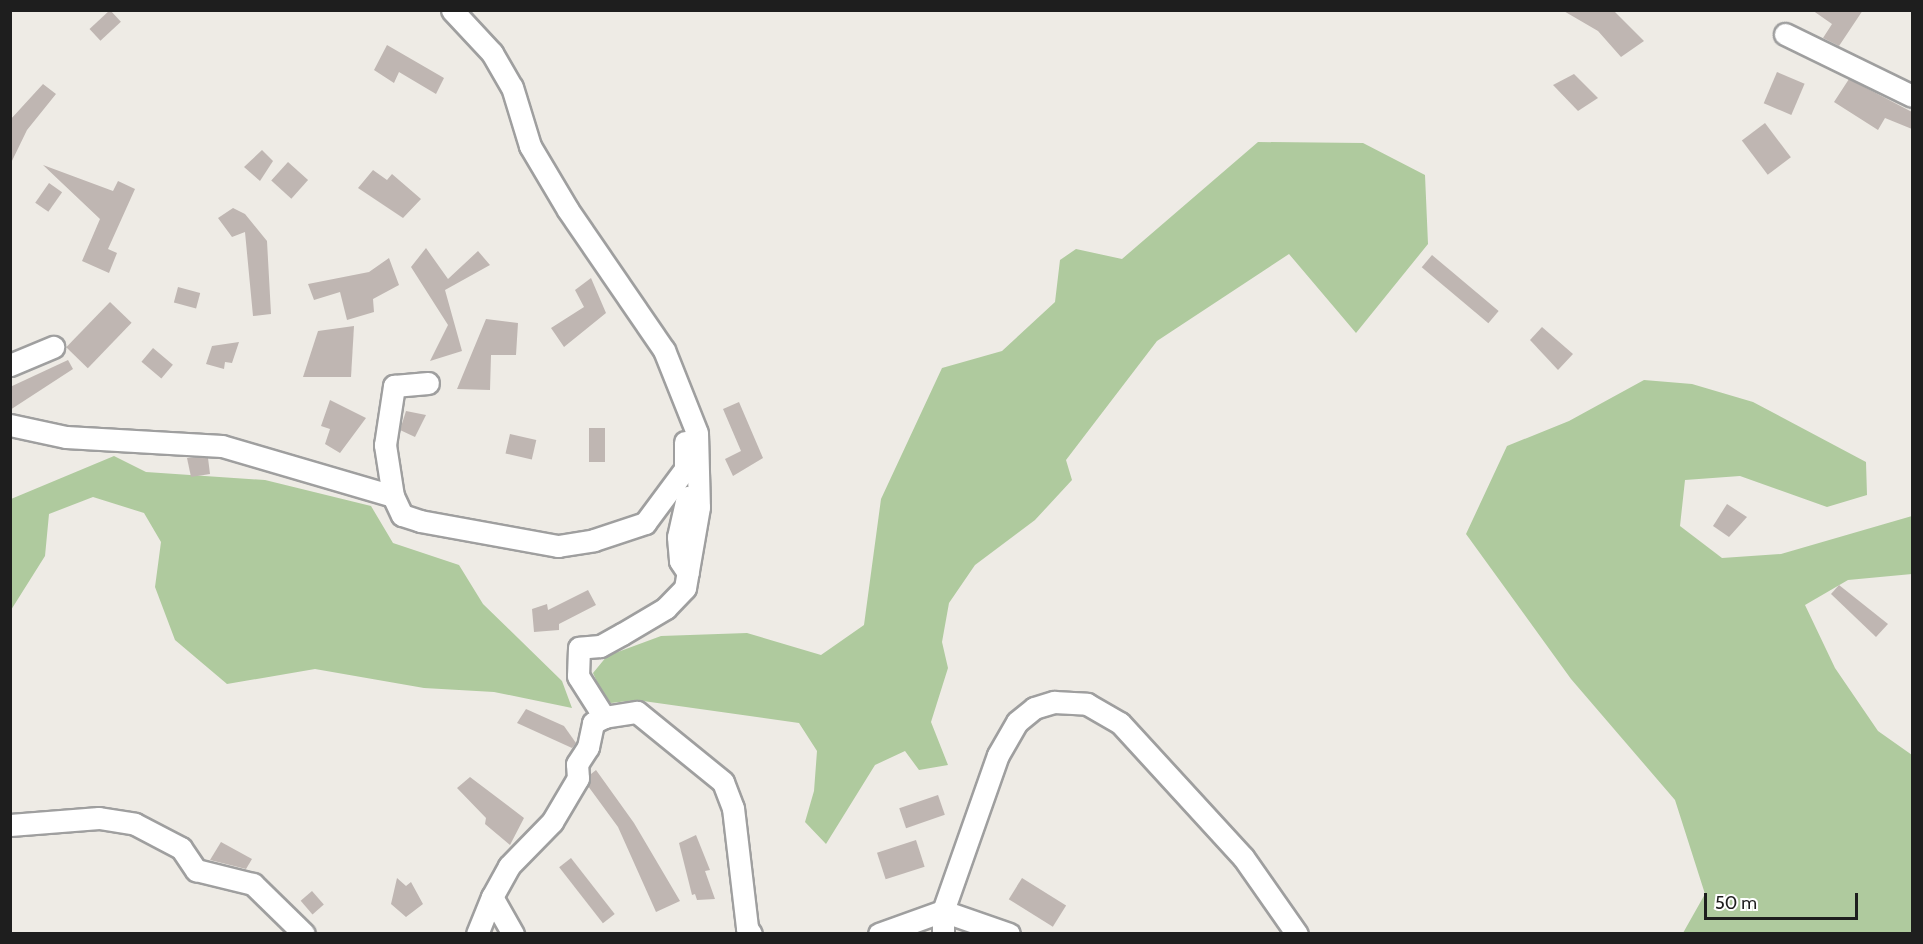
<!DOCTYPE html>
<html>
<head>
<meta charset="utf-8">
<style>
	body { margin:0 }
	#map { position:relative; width:1923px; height:944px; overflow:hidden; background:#eeebe5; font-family:Cabin,sans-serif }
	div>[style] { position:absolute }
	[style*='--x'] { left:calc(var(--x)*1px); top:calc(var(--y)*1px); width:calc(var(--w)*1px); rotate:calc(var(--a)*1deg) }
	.forest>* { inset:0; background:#afca9e }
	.building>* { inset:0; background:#bfb6b2; transform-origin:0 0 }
	.roads { filter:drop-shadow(2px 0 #9f9f9f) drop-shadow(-2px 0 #9f9f9f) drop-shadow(0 2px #9f9f9f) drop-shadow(0 -2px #9f9f9f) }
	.street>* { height:21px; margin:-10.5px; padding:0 10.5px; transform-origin:10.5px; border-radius:10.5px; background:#fff }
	span { translate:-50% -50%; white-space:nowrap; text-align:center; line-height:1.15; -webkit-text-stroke:4.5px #fff; paint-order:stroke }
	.frame { position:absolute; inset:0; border:12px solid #1e1e1e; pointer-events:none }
	.scale { position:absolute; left:1704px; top:893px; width:154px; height:27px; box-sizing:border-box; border:3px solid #1e1e1e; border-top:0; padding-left:8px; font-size:18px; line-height:21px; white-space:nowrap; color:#1e1e1e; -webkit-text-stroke:4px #fff; paint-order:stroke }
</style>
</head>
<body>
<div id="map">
	<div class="forest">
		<i style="clip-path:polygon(1258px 142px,1363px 143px,1425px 175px,1428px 244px,1356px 333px,1289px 254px,1157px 341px,1066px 460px,1072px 480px,1035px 520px,975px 565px,949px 603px,942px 642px,948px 668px,931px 722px,948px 765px,919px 770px,905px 751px,875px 765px,826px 844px,805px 822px,814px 791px,817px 751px,799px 723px,636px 700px,611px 703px,602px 693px,593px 673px,607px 656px,661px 636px,747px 633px,821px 655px,864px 625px,881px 499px,942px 368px,1002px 351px,1055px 302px,1060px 260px,1076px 249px,1122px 259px)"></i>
		<i style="clip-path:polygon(1644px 380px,1692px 384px,1753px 402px,1866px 462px,1867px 495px,1827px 507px,1740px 476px,1685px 480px,1680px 526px,1722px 558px,1781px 554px,1912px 516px,1912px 574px,1848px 580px,1805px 605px,1835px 668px,1878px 731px,1912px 755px,1912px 933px,1683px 933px,1705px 894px,1675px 800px,1571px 679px,1466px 534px,1507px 446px,1569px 421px)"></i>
		<i style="clip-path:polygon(114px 456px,146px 472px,265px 480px,371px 506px,393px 543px,459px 565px,483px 604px,562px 681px,572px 708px,494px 692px,424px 688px,315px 669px,227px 684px,175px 640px,155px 587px,161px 542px,144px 513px,93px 497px,49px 514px,45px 556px,11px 610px,11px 499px)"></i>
	</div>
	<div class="building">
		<i style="left:110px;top:10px;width:16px;height:28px;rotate:47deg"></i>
		<i style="clip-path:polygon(1562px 10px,1613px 10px,1644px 41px,1621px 57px,1598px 31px)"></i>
		<i style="clip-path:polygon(1812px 10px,1863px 10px,1839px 46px,1823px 38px,1832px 24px)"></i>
		<i style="clip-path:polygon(387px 45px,444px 78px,436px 94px,399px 72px,394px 83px,374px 70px)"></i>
		<i style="left:1777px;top:72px;width:30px;height:34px;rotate:23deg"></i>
		<i style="clip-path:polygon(1574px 74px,1598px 98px,1578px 111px,1553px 85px)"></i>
		<i style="clip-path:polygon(1849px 79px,1912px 112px,1912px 129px,1885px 118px,1878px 130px,1834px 102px)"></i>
		<i style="clip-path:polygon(43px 84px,56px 94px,27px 130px,10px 165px,10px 120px)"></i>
		<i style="left:1765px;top:123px;width:43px;height:29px;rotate:53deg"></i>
		<i style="clip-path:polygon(262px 150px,273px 161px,260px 181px,244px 167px)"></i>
		<i style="left:288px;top:162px;width:27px;height:25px;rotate:42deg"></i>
		<i style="clip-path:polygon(43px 165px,113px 191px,118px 181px,135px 189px,108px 249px,117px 253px,109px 273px,82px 261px,100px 219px)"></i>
		<i style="clip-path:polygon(373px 170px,387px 180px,392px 174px,421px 199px,403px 218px,358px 188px)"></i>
		<i style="left:49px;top:183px;width:16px;height:24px;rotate:35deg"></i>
		<i style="clip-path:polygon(233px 208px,245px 214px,267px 241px,271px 314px,253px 316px,245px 232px,232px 237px,218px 218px)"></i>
		<i style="clip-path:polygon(426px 248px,448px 279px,478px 251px,490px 265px,445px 290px,462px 351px,430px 361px,448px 325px,411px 267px)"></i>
		<i style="left:1432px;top:255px;width:87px;height:16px;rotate:40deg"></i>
		<i style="clip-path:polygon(389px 258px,399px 285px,373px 299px,374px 312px,347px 320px,340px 292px,314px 300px,308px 284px,369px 272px)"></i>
		<i style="clip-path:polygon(591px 278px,606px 313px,564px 347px,551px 328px,584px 307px,575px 290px)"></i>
		<i style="left:178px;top:287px;width:23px;height:16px;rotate:15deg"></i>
		<i style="left:110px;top:302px;width:30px;height:63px;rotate:44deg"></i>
		<i style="clip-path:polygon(486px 319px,518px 323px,516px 355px,491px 355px,490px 390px,457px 389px)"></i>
		<i style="clip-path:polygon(354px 326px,351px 377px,303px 377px,318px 331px)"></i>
		<i style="clip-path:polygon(1542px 327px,1573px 354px,1558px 370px,1530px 340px)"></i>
		<i style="clip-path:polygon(239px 342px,232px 363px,225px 362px,224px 369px,206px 364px,212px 346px)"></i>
		<i style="left:153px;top:348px;width:26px;height:18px;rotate:40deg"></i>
		<i style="clip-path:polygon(68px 360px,73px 369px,10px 410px,10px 387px)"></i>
		<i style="clip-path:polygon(330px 400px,366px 418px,340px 453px,325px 444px,330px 429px,321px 426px)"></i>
		<i style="clip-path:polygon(739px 402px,763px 458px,733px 476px,725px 459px,741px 451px,723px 409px)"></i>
		<i style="clip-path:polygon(406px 411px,426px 415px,415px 437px,400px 430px)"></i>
		<i style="left:605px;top:428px;width:34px;height:16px;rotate:90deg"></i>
		<i style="left:510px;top:434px;width:27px;height:20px;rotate:13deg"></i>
		<i style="clip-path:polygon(187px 458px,208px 458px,210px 474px,191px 477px)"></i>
		<i style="clip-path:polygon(1727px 504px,1747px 517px,1729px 537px,1713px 526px)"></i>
		<i style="clip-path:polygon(1839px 585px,1888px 624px,1876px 637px,1831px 594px)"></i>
		<i style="clip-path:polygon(588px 590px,596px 605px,559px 624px,559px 630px,534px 632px,532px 609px,547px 604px,548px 610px)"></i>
		<i style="clip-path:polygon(526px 709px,564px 726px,576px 743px,572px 748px,517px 723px)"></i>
		<i style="clip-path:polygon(596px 770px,634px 823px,680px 901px,656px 912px,618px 827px,588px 786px,591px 774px)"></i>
		<i style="clip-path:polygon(470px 777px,524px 818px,510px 845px,485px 824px,486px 818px,457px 788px)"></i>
		<i style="left:938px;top:795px;width:21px;height:41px;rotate:71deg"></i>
		<i style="clip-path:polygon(696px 835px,710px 870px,705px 871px,715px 899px,697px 900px,695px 894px,692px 895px,679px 843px)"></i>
		<i style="left:916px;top:840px;width:28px;height:41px;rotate:72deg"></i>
		<i style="clip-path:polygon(221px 842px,252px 859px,246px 869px,210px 860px)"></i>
		<i style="left:571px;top:858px;width:71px;height:15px;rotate:52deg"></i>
		<i style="clip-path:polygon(397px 878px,406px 886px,411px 882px,423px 904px,406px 917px,391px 904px)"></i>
		<i style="left:1022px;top:878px;width:52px;height:25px;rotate:32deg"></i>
		<i style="left:312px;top:891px;width:18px;height:15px;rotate:49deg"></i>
	</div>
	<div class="roads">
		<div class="street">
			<i style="--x:452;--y:10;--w:59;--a:47.1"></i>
			<i style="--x:492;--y:53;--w:39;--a:60"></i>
			<i style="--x:512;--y:87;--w:62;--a:73"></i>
			<i style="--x:530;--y:146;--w:74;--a:59.3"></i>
			<i style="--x:568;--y:210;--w:170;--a:55.6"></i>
			<i style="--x:664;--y:350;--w:89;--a:68.3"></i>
			<i style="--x:697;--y:433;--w:74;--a:88.5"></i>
			<i style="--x:699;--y:507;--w:82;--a:99.8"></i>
			<i style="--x:685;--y:588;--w:28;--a:134"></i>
			<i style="--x:666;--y:608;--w:51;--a:149.4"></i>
			<i style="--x:622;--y:634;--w:25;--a:151"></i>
			<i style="--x:600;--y:646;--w:21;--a:175"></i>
			<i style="--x:579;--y:648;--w:28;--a:92"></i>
			<i style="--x:578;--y:676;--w:49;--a:57.6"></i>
			<i style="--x:604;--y:717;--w:33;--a:-9"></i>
			<i style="--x:637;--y:712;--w:111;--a:39.1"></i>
			<i style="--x:723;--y:782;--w:28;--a:69"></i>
			<i style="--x:733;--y:808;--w:121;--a:83.3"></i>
			<i style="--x:747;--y:928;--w:7;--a:56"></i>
			<i style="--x:1785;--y:34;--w:141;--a:26"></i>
			<i style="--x:10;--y:365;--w:47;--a:-22.7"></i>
			<i style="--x:10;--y:425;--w:57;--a:12.1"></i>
			<i style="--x:66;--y:437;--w:156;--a:3.3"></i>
			<i style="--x:222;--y:446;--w:178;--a:16.3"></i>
			<i style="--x:393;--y:496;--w:21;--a:65"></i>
			<i style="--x:402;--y:515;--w:19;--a:18"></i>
			<i style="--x:420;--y:521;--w:140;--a:10.3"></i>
			<i style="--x:558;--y:546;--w:36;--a:-9"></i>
			<i style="--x:594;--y:540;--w:54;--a:-18.4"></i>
			<i style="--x:645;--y:523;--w:67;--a:-53.5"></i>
			<i style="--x:685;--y:469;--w:27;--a:-90"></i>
			<i style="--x:393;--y:496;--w:52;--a:-98.9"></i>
			<i style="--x:385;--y:445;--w:60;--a:-81.3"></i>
			<i style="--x:394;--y:386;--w:34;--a:-5"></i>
			<i style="--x:687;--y:497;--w:41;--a:102.7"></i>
			<i style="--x:678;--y:537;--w:24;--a:85"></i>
			<i style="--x:680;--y:561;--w:14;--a:56"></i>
			<i style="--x:10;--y:825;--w:89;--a:-4.5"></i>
			<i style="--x:99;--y:818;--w:36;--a:9"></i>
			<i style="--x:135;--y:824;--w:52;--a:27.6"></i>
			<i style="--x:181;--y:848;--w:27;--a:56"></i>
			<i style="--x:196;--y:870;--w:59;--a:13.8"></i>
			<i style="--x:253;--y:884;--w:71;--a:44.4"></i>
			<i style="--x:492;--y:897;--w:35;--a:-61"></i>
			<i style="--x:509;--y:866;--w:62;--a:-45.7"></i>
			<i style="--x:552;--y:822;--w:51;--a:-59.4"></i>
			<i style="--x:578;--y:778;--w:14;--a:-94"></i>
			<i style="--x:577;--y:764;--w:20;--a:-57"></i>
			<i style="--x:588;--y:747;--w:25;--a:-78"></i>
			<i style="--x:593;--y:723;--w:13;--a:-29"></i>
			<i style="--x:477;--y:934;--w:40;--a:-68"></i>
			<i style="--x:492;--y:897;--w:43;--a:60.4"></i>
			<i style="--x:879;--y:934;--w:68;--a:-19.8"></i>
			<i style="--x:943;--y:911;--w:23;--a:90"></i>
			<i style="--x:1009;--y:934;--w:70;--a:-160.8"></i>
			<i style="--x:943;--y:911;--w:165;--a:-70.6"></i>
			<i style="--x:998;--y:755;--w:38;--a:-60"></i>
			<i style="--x:1017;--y:722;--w:22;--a:-39"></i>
			<i style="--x:1034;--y:708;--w:21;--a:-17"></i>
			<i style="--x:1054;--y:702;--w:33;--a:3"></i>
			<i style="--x:1087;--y:704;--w:38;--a:30"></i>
			<i style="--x:1120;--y:723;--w:182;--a:47.5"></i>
			<i style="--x:1243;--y:857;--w:94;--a:55"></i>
		</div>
	</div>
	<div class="frame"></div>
	<div class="scale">50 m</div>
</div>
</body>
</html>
